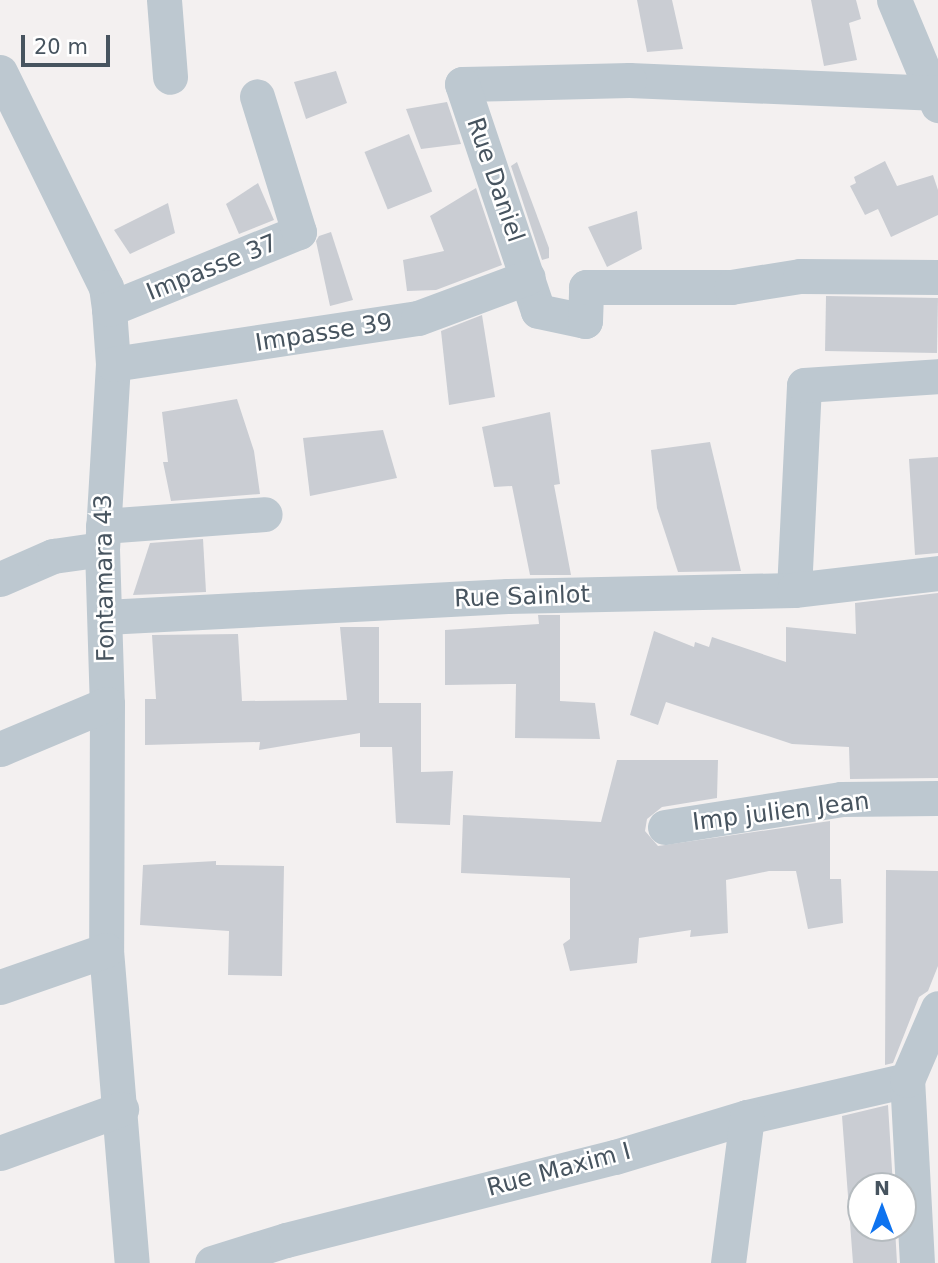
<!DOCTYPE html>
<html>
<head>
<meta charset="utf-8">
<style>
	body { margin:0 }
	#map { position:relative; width:938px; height:1263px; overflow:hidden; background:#f3f0f0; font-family:"DejaVu Sans",sans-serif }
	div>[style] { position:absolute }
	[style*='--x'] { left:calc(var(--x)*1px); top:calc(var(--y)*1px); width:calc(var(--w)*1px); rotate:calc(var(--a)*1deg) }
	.building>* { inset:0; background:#cacdd3; transform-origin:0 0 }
	.minor>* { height:35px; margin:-17.5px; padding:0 17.5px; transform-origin:17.5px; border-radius:17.5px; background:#bdc8d0 }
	span { translate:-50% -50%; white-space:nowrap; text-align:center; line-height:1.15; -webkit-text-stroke:5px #fff; paint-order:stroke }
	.street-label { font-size:24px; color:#47545f }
	.north { position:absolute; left:847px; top:1172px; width:70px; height:70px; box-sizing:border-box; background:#fff; border:2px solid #b5bbbf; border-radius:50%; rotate:0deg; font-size:19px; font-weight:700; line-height:28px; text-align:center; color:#47545f }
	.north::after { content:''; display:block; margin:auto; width:24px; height:32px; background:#0e73ef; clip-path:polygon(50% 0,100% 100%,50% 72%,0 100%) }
	.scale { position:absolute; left:21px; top:35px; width:89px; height:32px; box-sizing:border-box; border:4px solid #47545f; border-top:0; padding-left:9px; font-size:21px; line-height:24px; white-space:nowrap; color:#47545f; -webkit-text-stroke:5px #fff; paint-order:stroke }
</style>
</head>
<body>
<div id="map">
	<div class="building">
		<i style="clip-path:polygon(637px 0,672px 0,683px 49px,647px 52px)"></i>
		<i style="clip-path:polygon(811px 0,856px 0,861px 19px,849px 23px,857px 60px,824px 66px)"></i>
		<i style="clip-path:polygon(336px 71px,347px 103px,306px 119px,294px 82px)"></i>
		<i style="clip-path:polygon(447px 102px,461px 144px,421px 149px,406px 109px)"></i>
		<i style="left:409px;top:134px;width:62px;height:48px;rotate:68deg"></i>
		<i style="clip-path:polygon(885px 161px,897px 186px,933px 175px,938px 190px,938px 215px,891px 237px,878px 209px,865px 215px,850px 186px,856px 183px,854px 177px)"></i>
		<i style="clip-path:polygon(517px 162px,549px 248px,549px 258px,542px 260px,511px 166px)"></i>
		<i style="clip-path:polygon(258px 183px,274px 220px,239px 234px,226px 204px)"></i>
		<i style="clip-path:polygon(476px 188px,502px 265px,436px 290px,407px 291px,403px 260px,444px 251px,430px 216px)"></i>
		<i style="clip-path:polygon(168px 203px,175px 233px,130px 254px,114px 230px)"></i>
		<i style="clip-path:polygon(637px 211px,642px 249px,607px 267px,588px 227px)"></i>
		<i style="clip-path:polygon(331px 232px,353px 300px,330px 306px,316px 241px,319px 236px)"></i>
		<i style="left:826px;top:296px;width:112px;height:55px;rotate:1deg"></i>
		<i style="clip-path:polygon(482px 315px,495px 397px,449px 405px,441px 331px)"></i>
		<i style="clip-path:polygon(237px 399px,254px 451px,260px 494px,171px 501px,163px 462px,168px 462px,162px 412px)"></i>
		<i style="clip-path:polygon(550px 412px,560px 484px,554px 485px,571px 575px,530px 575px,512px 486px,494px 487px,482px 427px)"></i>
		<i style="clip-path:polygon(383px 430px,397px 478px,310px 496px,303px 438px)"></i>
		<i style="clip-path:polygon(710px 442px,741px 571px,678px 572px,657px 508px,651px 450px)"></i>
		<i style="clip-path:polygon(938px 457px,938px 553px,915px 555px,909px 459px)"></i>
		<i style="clip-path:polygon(203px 539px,206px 592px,133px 595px,150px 543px)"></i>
		<i style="clip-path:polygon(938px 593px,938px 778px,850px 779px,849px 747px,792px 744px,666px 702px,658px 725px,630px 715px,654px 631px,694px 647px,695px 642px,709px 647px,712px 637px,786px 662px,786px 627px,856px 634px,855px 603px)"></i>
		<i style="clip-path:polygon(538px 615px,560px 615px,560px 701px,595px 703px,600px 739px,515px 738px,516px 684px,445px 685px,445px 630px,539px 624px)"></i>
		<i style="clip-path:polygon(340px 627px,379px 627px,379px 703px,421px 703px,421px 772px,453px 771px,450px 825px,396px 823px,392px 747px,360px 747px,360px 733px,259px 750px,260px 742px,145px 745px,145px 699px,156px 699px,152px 635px,238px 634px,242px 701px,347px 700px)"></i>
		<i style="clip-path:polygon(617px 760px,718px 760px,717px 798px,662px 807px,647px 819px,645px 831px,658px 846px,830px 821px,830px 879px,841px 879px,843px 923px,808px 929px,796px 871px,769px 871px,726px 880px,728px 933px,690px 937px,691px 930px,639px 938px,637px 963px,570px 971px,563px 944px,570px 939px,570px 878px,461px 873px,463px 815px,601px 822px)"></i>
		<i style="clip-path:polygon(216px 861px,216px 865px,284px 866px,282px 976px,228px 975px,229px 931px,140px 925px,143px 865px)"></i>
		<i style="clip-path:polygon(886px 870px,938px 871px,938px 966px,928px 991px,919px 997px,893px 1063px,885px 1065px)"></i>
		<i style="clip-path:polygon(888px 1105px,893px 1186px,861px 1186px,861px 1228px,895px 1228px,897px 1263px,853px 1263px,842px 1116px)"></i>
	</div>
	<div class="minor">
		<i style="--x:164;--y:0;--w:77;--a:85.5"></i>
		<i style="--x:894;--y:0;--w:114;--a:67.3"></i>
		<i style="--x:0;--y:72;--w:240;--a:63.8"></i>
		<i style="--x:106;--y:287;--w:22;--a:82"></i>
		<i style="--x:109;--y:309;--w:55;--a:85.8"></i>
		<i style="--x:113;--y:364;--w:185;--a:93.4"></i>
		<i style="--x:102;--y:549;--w:155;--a:88.2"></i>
		<i style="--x:107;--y:704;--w:246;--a:90.2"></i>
		<i style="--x:106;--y:950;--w:314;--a:85.3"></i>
		<i style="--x:938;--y:93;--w:309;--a:-177.6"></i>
		<i style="--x:629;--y:80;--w:167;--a:178.6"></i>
		<i style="--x:462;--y:84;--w:239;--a:71.5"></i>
		<i style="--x:538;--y:311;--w:48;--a:12"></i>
		<i style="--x:585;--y:321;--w:34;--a:-88"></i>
		<i style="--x:586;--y:287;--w:145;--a:0"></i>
		<i style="--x:731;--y:287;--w:70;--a:-9.1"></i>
		<i style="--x:800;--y:276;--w:138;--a:0.4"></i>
		<i style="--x:109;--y:309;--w:205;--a:-22.1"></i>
		<i style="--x:299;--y:232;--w:142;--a:-107.2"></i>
		<i style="--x:113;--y:364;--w:308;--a:-8.6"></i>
		<i style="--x:418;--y:318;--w:117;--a:-20.4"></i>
		<i style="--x:103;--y:526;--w:162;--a:-4.2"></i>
		<i style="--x:0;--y:579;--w:58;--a:-23.5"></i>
		<i style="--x:53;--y:556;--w:49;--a:-8.1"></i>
		<i style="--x:794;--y:590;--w:205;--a:-87.2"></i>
		<i style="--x:804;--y:385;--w:134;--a:-3.8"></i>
		<i style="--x:105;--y:617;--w:403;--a:-3"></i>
		<i style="--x:507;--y:596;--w:287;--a:-1.2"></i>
		<i style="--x:794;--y:590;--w:145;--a:-6.7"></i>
		<i style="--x:0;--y:749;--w:116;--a:-22.8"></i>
		<i style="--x:665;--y:827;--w:178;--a:-9"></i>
		<i style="--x:841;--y:799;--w:97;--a:-0.6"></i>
		<i style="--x:0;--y:987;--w:112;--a:-19.2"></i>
		<i style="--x:0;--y:1153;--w:129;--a:-20"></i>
		<i style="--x:212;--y:1263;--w:77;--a:-17.3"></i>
		<i style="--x:286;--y:1240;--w:339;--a:-14.2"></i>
		<i style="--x:615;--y:1157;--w:138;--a:-16.9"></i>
		<i style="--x:747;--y:1117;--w:164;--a:-13"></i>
		<i style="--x:728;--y:1263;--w:147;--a:-82.6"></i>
		<i style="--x:917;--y:1263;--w:183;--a:-93.1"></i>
		<i style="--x:907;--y:1080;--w:78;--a:-66.7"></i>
	</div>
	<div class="street-label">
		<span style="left:495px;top:180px;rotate:71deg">Rue Daniel</span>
		<span style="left:212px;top:268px;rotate:-22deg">Impasse 37</span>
		<span style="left:324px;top:333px;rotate:-9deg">Impasse 39</span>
		<span style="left:105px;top:578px;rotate:-91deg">Fontamara 43</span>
		<span style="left:522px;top:597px;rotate:-2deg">Rue Sainlot</span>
		<span style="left:781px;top:812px;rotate:-7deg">Imp julien Jean</span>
		<span style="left:559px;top:1170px;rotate:-15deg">Rue Maxim I</span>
	</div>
	<div class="north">N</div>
	<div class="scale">20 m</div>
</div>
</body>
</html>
